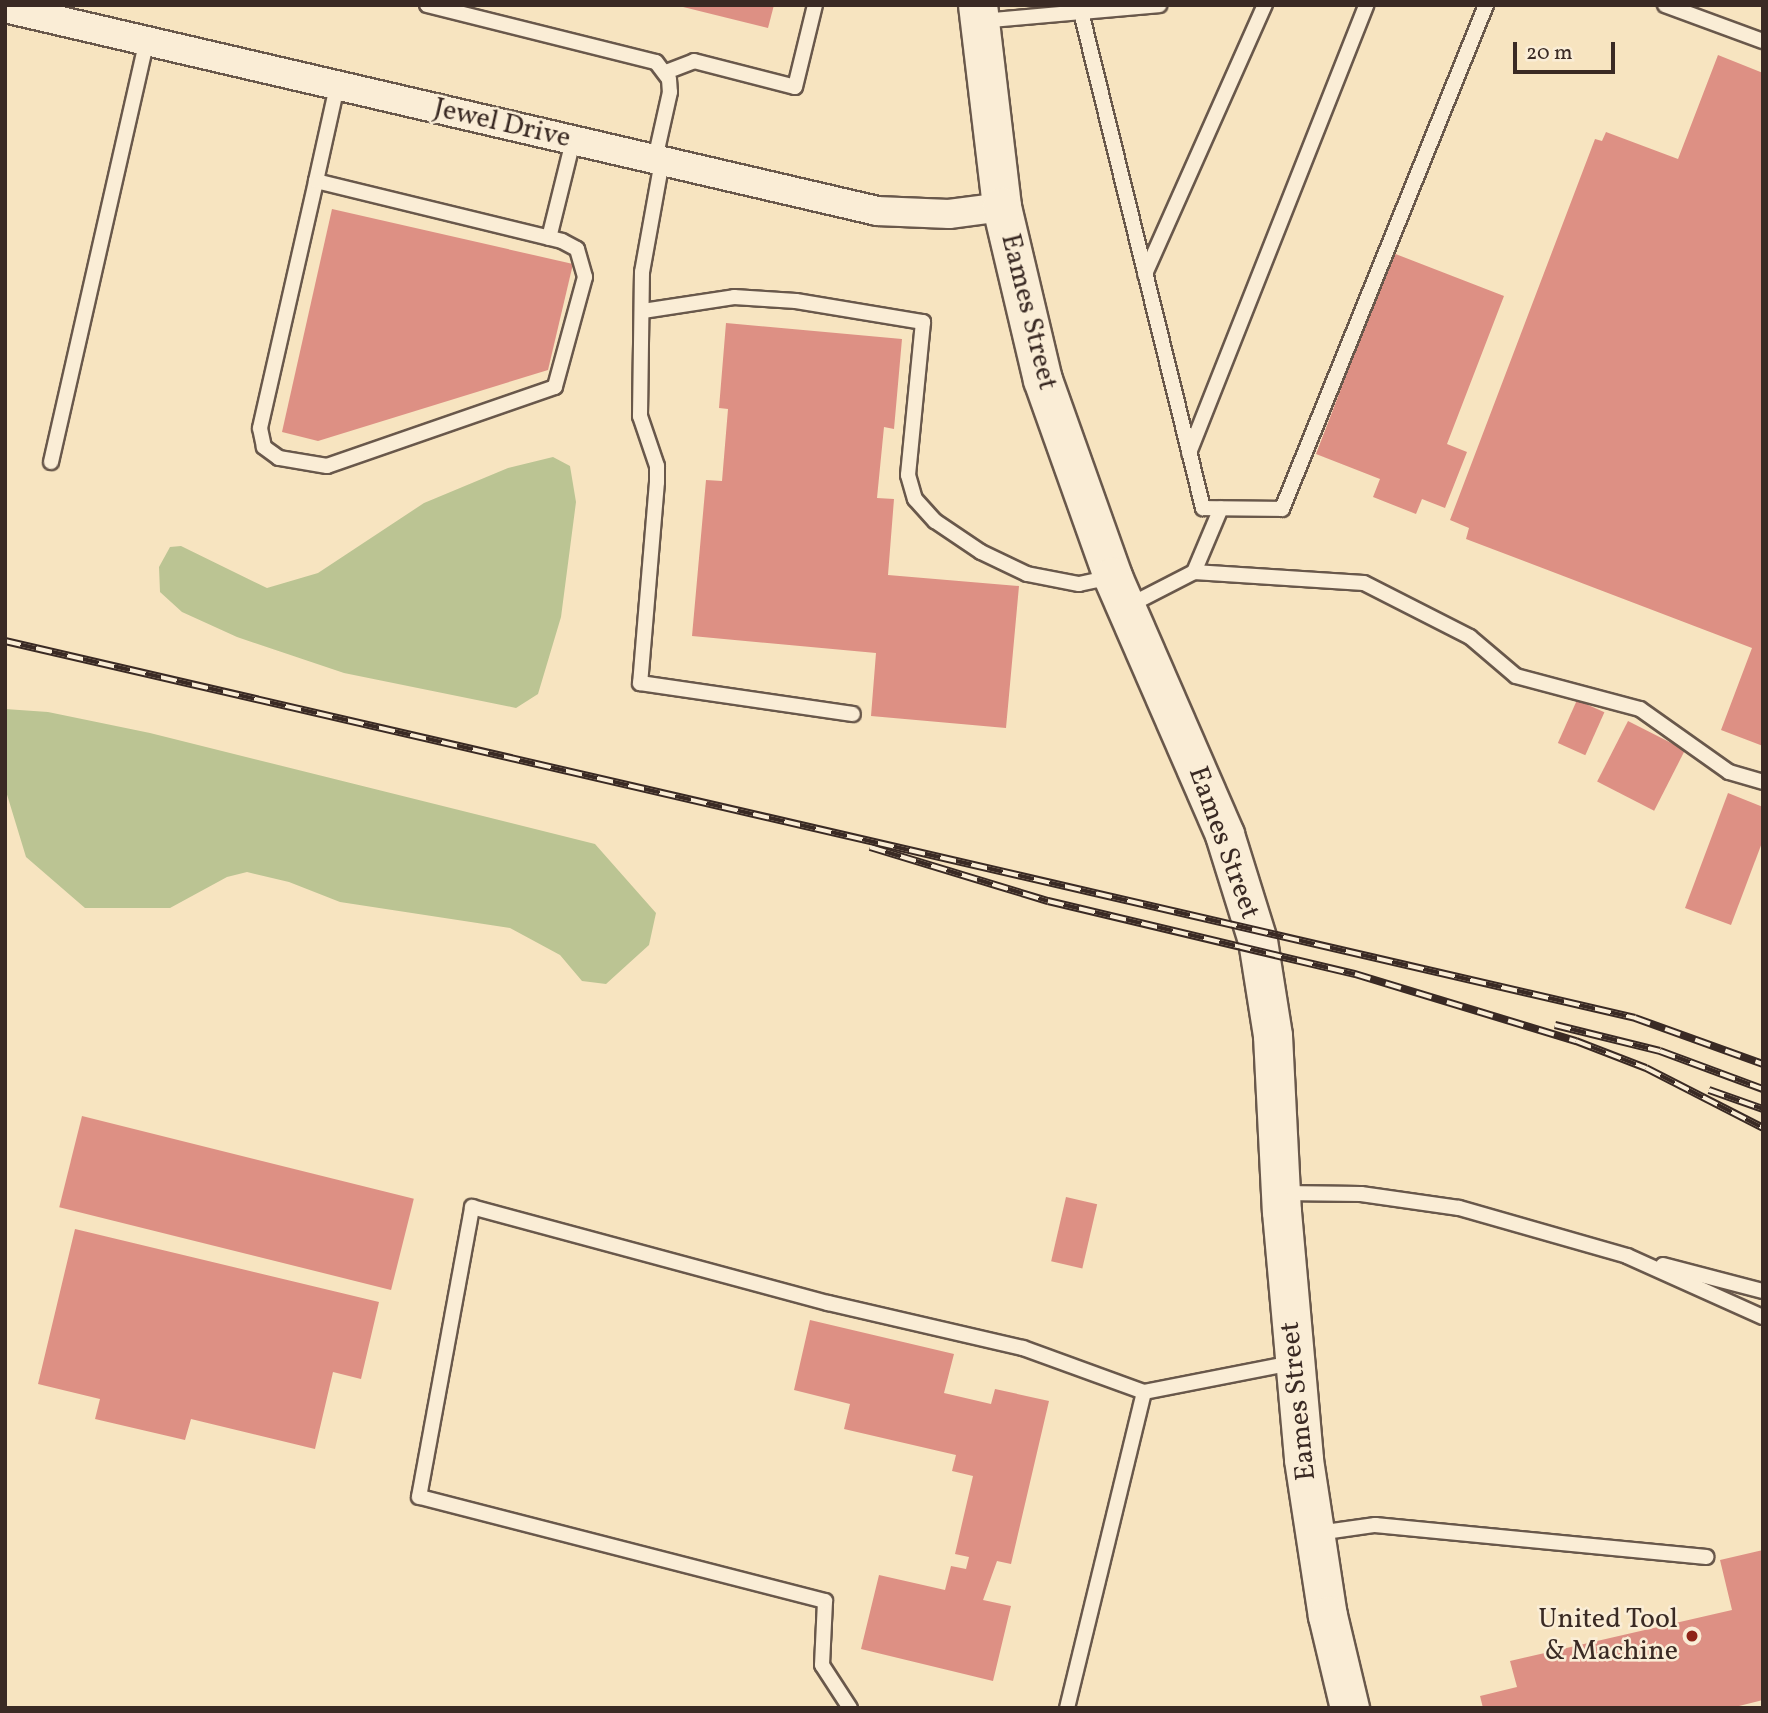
<!DOCTYPE html>
<html>
<head>
<meta charset="utf-8">
<style>
	body { margin:0 }
	#map { position:relative; width:1768px; height:1713px; overflow:hidden; background:#f7e4c0; font-family:Vollkorn,serif }
	div>[style] { position:absolute }
	[style*='--x'] { left:calc(var(--x)*1px); top:calc(var(--y)*1px); width:calc(var(--w)*1px); rotate:calc(var(--a)*1deg) }
	.green>* { inset:0; background:#bbc493 }
	.building>* { inset:0; background:#dd9084; transform-origin:0 0 }
	.roads { filter:drop-shadow(2px 0 #69584b) drop-shadow(-2px 0 #69584b) drop-shadow(0 2px #69584b) drop-shadow(0 -2px #69584b) }
	.service>* { height:14px; margin:-7px; padding:0 7px; transform-origin:7px; border-radius:7px; background:#faedd6 }
	.minor>* { height:28px; margin:-14px; padding:0 14px; transform-origin:14px; border-radius:14px; background:#faedd6 }
	.secondary>* { height:38px; margin:-19px; padding:0 19px; transform-origin:19px; border-radius:19px; background:#faedd6 }
	.rail>* { height:8px; margin-top:-4px; transform-origin:0; background:repeating-linear-gradient(90deg,#faedd6 0 16px,#3a2a24 0 32px); box-sizing:border-box; border-block:2px solid #3a2a24 }
	.dots>* { width:19px; height:19px; translate:-50% -50%; box-sizing:border-box; border:4px solid #faedd6; border-radius:50% }
	span { translate:-50% -50%; white-space:nowrap; text-align:center; line-height:1.15; -webkit-text-stroke:5px #faedd6; paint-order:stroke }
	.street-label { font-size:28px; color:#3a2a24 }
	.poi-label { font-size:28px; color:#3a2a24 }
	.right { translate:-100% -50%; text-align:right }
	.frame { position:absolute; inset:0; border:7px solid #3a2a24; pointer-events:none }
	.scale { position:absolute; left:1513px; top:42px; width:102px; height:32px; box-sizing:border-box; border:4px solid #3a2a24; border-top:0; padding-left:9px; font-size:21px; line-height:24px; white-space:nowrap; color:#3a2a24; -webkit-text-stroke:5px #faedd6; paint-order:stroke }
</style>
</head>
<body>
<div id="map">
	<div class="green">
		<i style="clip-path:polygon(553px 457px,570px 466px,576px 502px,561px 617px,538px 694px,516px 708px,344px 673px,237px 637px,182px 612px,160px 592px,159px 567px,170px 547px,181px 546px,267px 588px,318px 573px,424px 503px,508px 468px)"></i>
		<i style="clip-path:polygon(5px 709px,48px 712px,150px 733px,595px 844px,656px 913px,649px 945px,606px 984px,582px 981px,560px 955px,510px 928px,340px 902px,289px 882px,247px 872px,227px 877px,170px 908px,85px 908px,26px 857px,5px 788px)"></i>
	</div>
	<div class="building">
		<i style="clip-path:polygon(675px 5px,774px 5px,768px 28px)"></i>
		<i style="clip-path:polygon(1718px 55px,1763px 73px,1763px 746px,1721px 730px,1752px 648px,1466px 539px,1469px 528px,1450px 520px,1595px 139px,1602px 141px,1606px 132px,1678px 159px)"></i>
		<i style="clip-path:polygon(332px 209px,573px 264px,548px 370px,318px 441px,282px 432px)"></i>
		<i style="clip-path:polygon(1393px 253px,1504px 296px,1447px 444px,1467px 452px,1445px 508px,1422px 499px,1416px 514px,1373px 497px,1380px 479px,1316px 454px)"></i>
		<i style="clip-path:polygon(726px 323px,902px 339px,894px 429px,884px 427px,877px 498px,894px 499px,888px 575px,1019px 586px,1006px 728px,871px 716px,876px 653px,692px 636px,706px 480px,722px 481px,728px 409px,719px 408px)"></i>
		<i style="left:1577px;top:700px;width:30px;height:47px;rotate:24deg"></i>
		<i style="left:1628px;top:721px;width:64px;height:68px;rotate:27deg"></i>
		<i style="clip-path:polygon(1728px 793px,1763px 807px,1763px 840px,1731px 925px,1685px 908px)"></i>
		<i style="left:82px;top:1116px;width:342px;height:94px;rotate:14deg"></i>
		<i style="left:1066px;top:1197px;width:32px;height:66px;rotate:13deg"></i>
		<i style="clip-path:polygon(75px 1229px,379px 1302px,361px 1379px,333px 1372px,315px 1449px,191px 1419px,185px 1440px,95px 1419px,100px 1399px,38px 1384px)"></i>
		<i style="clip-path:polygon(810px 1320px,954px 1354px,944px 1393px,991px 1404px,995px 1389px,1049px 1401px,1011px 1564px,997px 1561px,983px 1600px,1011px 1606px,993px 1681px,861px 1649px,879px 1575px,945px 1590px,951px 1566px,966px 1569px,969px 1557px,955px 1554px,973px 1476px,952px 1471px,956px 1455px,844px 1429px,850px 1404px,794px 1390px)"></i>
		<i style="clip-path:polygon(1763px 1550px,1763px 1700px,1731px 1708px,1483px 1708px,1480px 1696px,1517px 1687px,1510px 1661px,1732px 1610px,1720px 1560px)"></i>
	</div>
	<div class="roads">
		<div class="service">
			<i style="--x:427;--y:5;--w:236;--a:14"></i>
			<i style="--x:656;--y:62;--w:21;--a:53"></i>
			<i style="--x:669;--y:79;--w:13;--a:86"></i>
			<i style="--x:670;--y:92;--w:69;--a:102.6"></i>
			<i style="--x:1665;--y:5;--w:104;--a:20.2"></i>
			<i style="--x:1081;--y:12;--w:511;--a:76.18"></i>
			<i style="--x:1203;--y:508;--w:79;--a:0.7"></i>
			<i style="--x:1282;--y:509;--w:544;--a:-67.96"></i>
			<i style="--x:981;--y:21;--w:179;--a:-5.1"></i>
			<i style="--x:666;--y:72;--w:30;--a:-21"></i>
			<i style="--x:694;--y:61;--w:104;--a:14.4"></i>
			<i style="--x:795;--y:87;--w:84;--a:-76.3"></i>
			<i style="--x:662;--y:161;--w:113;--a:100.2"></i>
			<i style="--x:642;--y:272;--w:144;--a:90.8"></i>
			<i style="--x:640;--y:416;--w:53;--a:71.2"></i>
			<i style="--x:657;--y:466;--w:16;--a:90"></i>
			<i style="--x:657;--y:482;--w:202;--a:94.8"></i>
			<i style="--x:640;--y:683;--w:215;--a:8.3"></i>
			<i style="--x:316;--y:181;--w:253;--a:13.7"></i>
			<i style="--x:562;--y:241;--w:17;--a:28"></i>
			<i style="--x:577;--y:249;--w:29;--a:74"></i>
			<i style="--x:585;--y:277;--w:114;--a:105.3"></i>
			<i style="--x:555;--y:387;--w:241;--a:160.9"></i>
			<i style="--x:327;--y:466;--w:49;--a:-170.5"></i>
			<i style="--x:279;--y:458;--w:19;--a:-144"></i>
			<i style="--x:264;--y:447;--w:19;--a:-102"></i>
			<i style="--x:260;--y:428;--w:253;--a:-77.2"></i>
			<i style="--x:316;--y:181;--w:97;--a:-77.5"></i>
			<i style="--x:549;--y:238;--w:100;--a:-76.1"></i>
			<i style="--x:1145;--y:274;--w:295;--a:-66"></i>
			<i style="--x:643;--y:311;--w:92;--a:-8.7"></i>
			<i style="--x:734;--y:297;--w:62;--a:3.7"></i>
			<i style="--x:796;--y:301;--w:129;--a:9.4"></i>
			<i style="--x:923;--y:322;--w:154;--a:95.6"></i>
			<i style="--x:908;--y:475;--w:25;--a:74"></i>
			<i style="--x:915;--y:499;--w:30;--a:48"></i>
			<i style="--x:935;--y:521;--w:55;--a:34"></i>
			<i style="--x:981;--y:552;--w:51;--a:25.6"></i>
			<i style="--x:1027;--y:574;--w:53;--a:10.9"></i>
			<i style="--x:1079;--y:584;--w:34;--a:-12"></i>
			<i style="--x:1189;--y:453;--w:482;--a:-68.4"></i>
			<i style="--x:51;--y:462;--w:432;--a:-77.2"></i>
			<i style="--x:1194;--y:572;--w:170;--a:3.7"></i>
			<i style="--x:1364;--y:583;--w:119;--a:27"></i>
			<i style="--x:1470;--y:637;--w:60;--a:40.3"></i>
			<i style="--x:1516;--y:676;--w:128;--a:14.9"></i>
			<i style="--x:1640;--y:709;--w:109;--a:35.3"></i>
			<i style="--x:1729;--y:772;--w:35;--a:16"></i>
			<i style="--x:1126;--y:607;--w:76;--a:-27.2"></i>
			<i style="--x:1194;--y:572;--w:69;--a:-67.1"></i>
			<i style="--x:1282;--y:1193;--w:79;--a:0.7"></i>
			<i style="--x:1361;--y:1194;--w:99;--a:8.1"></i>
			<i style="--x:1459;--y:1208;--w:175;--a:15.9"></i>
			<i style="--x:1627;--y:1256;--w:149;--a:24.2"></i>
			<i style="--x:1663;--y:1265;--w:103;--a:14.6"></i>
			<i style="--x:1318;--y:1533;--w:58;--a:-8"></i>
			<i style="--x:1375;--y:1525;--w:333;--a:5.5"></i>
			<i style="--x:850;--y:1708;--w:51;--a:-123.1"></i>
			<i style="--x:822;--y:1665;--w:64;--a:-87.3"></i>
			<i style="--x:825;--y:1601;--w:419;--a:-165.6"></i>
			<i style="--x:419;--y:1497;--w:295;--a:-79.6"></i>
			<i style="--x:472;--y:1207;--w:369;--a:15.1"></i>
			<i style="--x:828;--y:1303;--w:200;--a:13"></i>
			<i style="--x:1023;--y:1348;--w:129;--a:20"></i>
			<i style="--x:1067;--y:1708;--w:325;--a:-76.3"></i>
			<i style="--x:1144;--y:1392;--w:151;--a:-11.1"></i>
		</div>
		<div class="minor">
			<i style="--x:5;--y:8;--w:895;--a:13.1"></i>
			<i style="--x:877;--y:211;--w:72;--a:2.4"></i>
			<i style="--x:949;--y:214;--w:53;--a:-7.5"></i>
		</div>
		<div class="secondary">
			<i style="--x:978;--y:5;--w:203;--a:83.2"></i>
			<i style="--x:1002;--y:207;--w:178;--a:76.7"></i>
			<i style="--x:1043;--y:380;--w:209;--a:70.4"></i>
			<i style="--x:1113;--y:577;--w:281;--a:66.5"></i>
			<i style="--x:1225;--y:835;--w:111;--a:72.7"></i>
			<i style="--x:1258;--y:941;--w:96;--a:81"></i>
			<i style="--x:1273;--y:1036;--w:176;--a:87.1"></i>
			<i style="--x:1282;--y:1212;--w:249;--a:84.9"></i>
			<i style="--x:1304;--y:1460;--w:158;--a:81.3"></i>
			<i style="--x:1328;--y:1616;--w:95;--a:76.6"></i>
		</div>
	</div>
	<div class="rail">
		<i style="--x:5;--y:641;--w:1673;--a:13.02"></i>
		<i style="--x:1635;--y:1018;--w:136;--a:19.8"></i>
		<i style="--x:870;--y:847;--w:186;--a:16.9"></i>
		<i style="--x:1048;--y:901;--w:316;--a:13.4"></i>
		<i style="--x:1355;--y:974;--w:231;--a:16.9"></i>
		<i style="--x:1576;--y:1041;--w:75;--a:21.1"></i>
		<i style="--x:1646;--y:1068;--w:131;--a:27.1"></i>
		<i style="--x:1555;--y:1025;--w:108;--a:13.9"></i>
		<i style="--x:1660;--y:1051;--w:110;--a:20.3"></i>
		<i style="--x:1709;--y:1090;--w:57;--a:19.4"></i>
	</div>
	<div class="dots">
		<i style="left:1692px;top:1636px;background:#8f2418"></i>
	</div>
	<div class="street-label">
		<span style="left:502px;top:124px;rotate:13deg">Jewel Drive</span>
		<span style="left:1028px;top:312px;rotate:76deg">Eames Street</span>
		<span style="left:1223px;top:843px;rotate:70deg">Eames Street</span>
		<span style="left:1299px;top:1401px;rotate:-96deg">Eames Street</span>
	</div>
	<div class="poi-label">
		<span class="right" style="left:1678px;top:1636px">United Tool<br>&amp; Machine</span>
	</div>
	<div class="frame"></div>
	<div class="scale">20 m</div>
</div>
</body>
</html>
